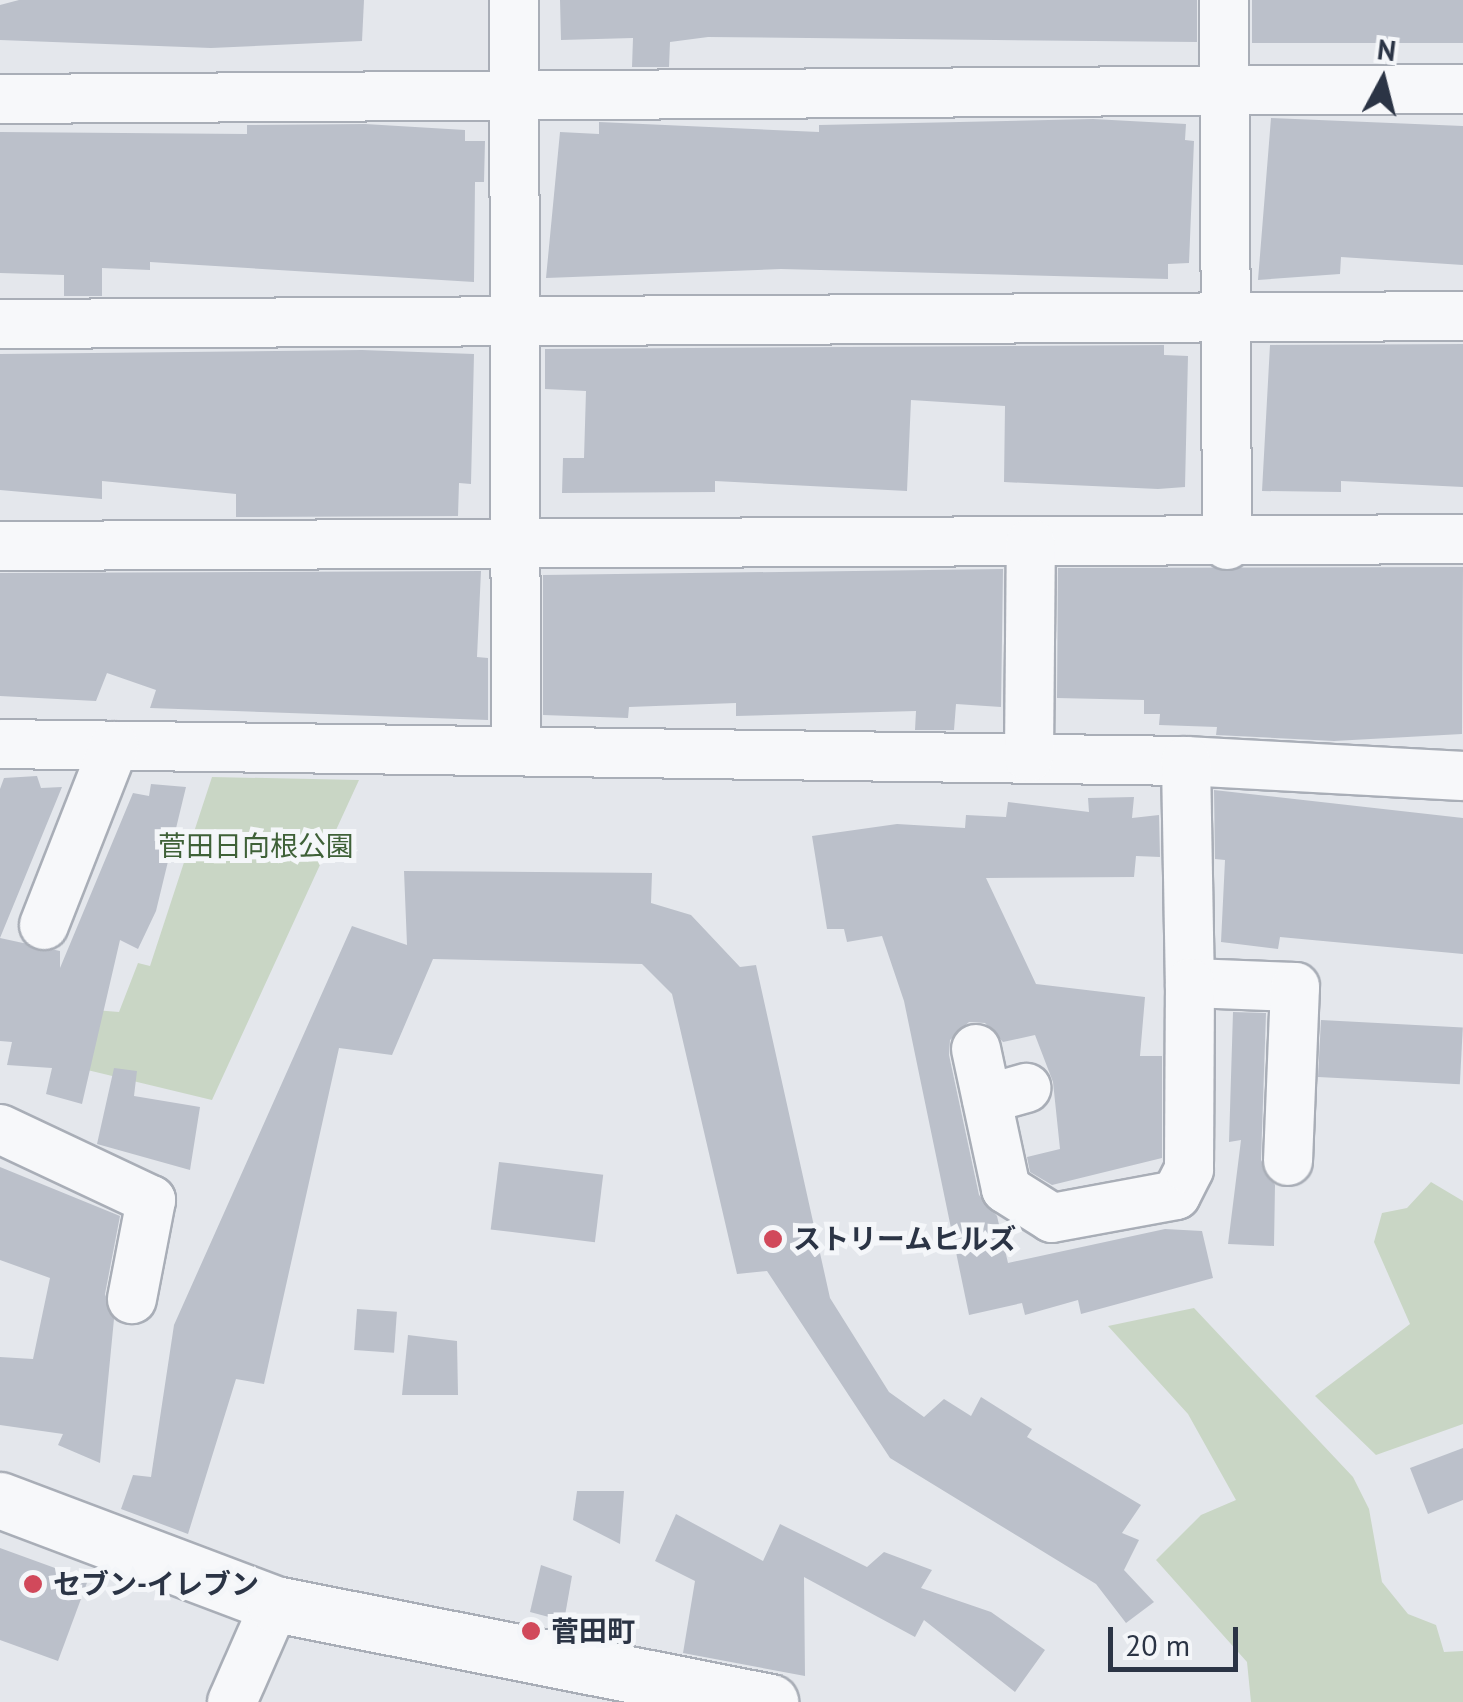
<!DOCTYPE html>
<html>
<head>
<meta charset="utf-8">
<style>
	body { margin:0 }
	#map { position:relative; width:1463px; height:1702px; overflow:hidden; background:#e4e7ec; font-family:"PT Sans","Noto Sans JP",sans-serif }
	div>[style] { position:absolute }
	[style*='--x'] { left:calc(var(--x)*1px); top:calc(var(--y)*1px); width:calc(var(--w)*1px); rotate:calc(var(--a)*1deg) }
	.green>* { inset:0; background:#c9d6c5 }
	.building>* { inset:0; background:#bbc0ca; transform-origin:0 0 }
	.roads { filter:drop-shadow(2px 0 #a9aeb7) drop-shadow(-2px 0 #a9aeb7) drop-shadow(0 2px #a9aeb7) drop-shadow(0 -2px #a9aeb7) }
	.minor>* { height:48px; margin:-24px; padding:0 24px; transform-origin:24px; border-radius:24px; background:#f7f8fa }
	.tertiary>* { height:55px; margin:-27.5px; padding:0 27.5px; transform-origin:27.5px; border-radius:27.5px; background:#f7f8fa }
	.dots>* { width:28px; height:28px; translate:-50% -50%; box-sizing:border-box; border:5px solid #f4f6f9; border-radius:50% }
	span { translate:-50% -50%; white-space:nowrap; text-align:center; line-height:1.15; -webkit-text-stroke:10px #f4f6f9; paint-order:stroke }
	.park-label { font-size:28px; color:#3f6138 }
	.poi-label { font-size:28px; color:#2b3445; font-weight:700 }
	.left { translate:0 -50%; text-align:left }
	.north { position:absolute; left:1333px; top:30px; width:100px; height:100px; -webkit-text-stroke:8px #f4f6f9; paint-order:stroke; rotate:7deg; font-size:28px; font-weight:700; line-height:40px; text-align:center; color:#2b3445 }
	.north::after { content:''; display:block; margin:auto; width:35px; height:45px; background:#2b3445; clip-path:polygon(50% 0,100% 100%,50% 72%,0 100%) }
	.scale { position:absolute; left:1108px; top:1627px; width:130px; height:45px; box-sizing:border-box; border:5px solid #2b3445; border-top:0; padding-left:12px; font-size:30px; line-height:35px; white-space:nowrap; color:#2b3445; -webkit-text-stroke:8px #f4f6f9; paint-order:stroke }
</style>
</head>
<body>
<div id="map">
	<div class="green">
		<i style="clip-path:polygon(212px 777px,359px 780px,212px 1100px,79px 1068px,94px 1010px,119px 1012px,138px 963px,150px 966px)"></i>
		<i style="clip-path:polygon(1431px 1182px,1463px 1201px,1463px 1424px,1376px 1455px,1315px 1396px,1410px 1324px,1374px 1242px,1382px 1213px,1407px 1208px)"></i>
		<i style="clip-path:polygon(1194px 1308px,1353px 1477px,1369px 1509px,1382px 1582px,1408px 1614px,1436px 1625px,1444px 1652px,1463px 1651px,1463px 1702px,1251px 1702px,1247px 1662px,1156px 1560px,1201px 1515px,1236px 1500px,1188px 1414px,1108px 1326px)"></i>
	</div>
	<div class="building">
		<i style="clip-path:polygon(19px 0,364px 0,362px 41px,211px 48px,0 40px,0 5px)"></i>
		<i style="clip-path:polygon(560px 0,1197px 0,1197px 42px,708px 37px,670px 42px,669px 67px,632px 67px,633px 38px,561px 40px)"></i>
		<i style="left:1252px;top:0;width:211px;height:43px"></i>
		<i style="clip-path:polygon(1271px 118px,1463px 126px,1463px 265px,1341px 257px,1340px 274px,1258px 280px)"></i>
		<i style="clip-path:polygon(1093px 119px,1186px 124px,1185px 140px,1194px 141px,1189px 263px,1168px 264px,1168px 279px,781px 269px,546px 278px,560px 132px,599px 134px,599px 122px,819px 132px,819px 125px)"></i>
		<i style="clip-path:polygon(365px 124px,465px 130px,465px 141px,485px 141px,484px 182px,475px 182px,474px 282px,150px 262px,150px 270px,102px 268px,102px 296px,64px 296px,64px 275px,0 273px,0 132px,247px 134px,247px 125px)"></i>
		<i style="clip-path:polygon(1463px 344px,1463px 487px,1341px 481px,1341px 492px,1262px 491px,1270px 345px)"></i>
		<i style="clip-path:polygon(1164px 345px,1164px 355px,1188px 356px,1185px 487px,1158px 489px,1004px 482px,1005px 406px,911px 400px,907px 491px,715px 481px,715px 492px,562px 493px,563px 458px,584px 458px,586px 391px,545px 389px,545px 349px)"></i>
		<i style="clip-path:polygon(362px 350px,474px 354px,471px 484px,459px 483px,458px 516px,236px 517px,236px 494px,102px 481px,102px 499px,0 490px,0 354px)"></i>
		<i style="clip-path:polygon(1463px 567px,1462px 734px,1334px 741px,1216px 735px,1217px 727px,1159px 725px,1160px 714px,1144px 714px,1144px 700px,1057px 698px,1058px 568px)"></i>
		<i style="clip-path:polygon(1003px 569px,1001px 707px,956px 704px,954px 730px,915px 730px,916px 711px,736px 716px,736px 703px,629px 707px,628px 718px,543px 715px,543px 575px)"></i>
		<i style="clip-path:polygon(481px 571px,477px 657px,488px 658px,488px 720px,150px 708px,156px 690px,107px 673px,96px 701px,0 696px,0 573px)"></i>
		<i style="clip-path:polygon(37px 776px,41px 788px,62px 787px,0 938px,0 789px,4px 778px)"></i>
		<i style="clip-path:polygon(151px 784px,186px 787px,156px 911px,138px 949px,120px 940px,82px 1104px,46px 1094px,52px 1068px,7px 1065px,12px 1042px,0 1041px,0 938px,60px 951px,60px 968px,133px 793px,149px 796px)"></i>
		<i style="clip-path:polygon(1214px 790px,1463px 818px,1463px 954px,1280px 937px,1278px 949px,1221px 942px,1225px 860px,1215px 859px)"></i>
		<i style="clip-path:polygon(1134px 797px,1132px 818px,1159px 815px,1160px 857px,1136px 856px,1134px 877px,986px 878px,1036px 984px,1145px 997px,1140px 1056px,1162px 1056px,1162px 1158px,1052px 1185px,1030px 1172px,1027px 1157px,1060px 1149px,1053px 1082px,1035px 1035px,1003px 1042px,985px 1023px,969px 1022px,950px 1040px,949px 1055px,979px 1195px,997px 1216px,1008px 1263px,1165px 1229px,1202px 1231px,1213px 1278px,1081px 1314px,1078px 1300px,1025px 1315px,1022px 1303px,969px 1315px,904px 1001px,882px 936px,847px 942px,844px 929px,827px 929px,812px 836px,897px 824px,965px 828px,966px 815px,1006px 817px,1008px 802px,1089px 812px,1088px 798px)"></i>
		<i style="clip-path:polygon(404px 871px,652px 873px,651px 903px,691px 915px,740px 967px,756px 965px,830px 1298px,889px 1392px,924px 1417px,944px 1399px,971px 1416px,981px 1397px,1032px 1429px,1027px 1437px,1141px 1505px,1122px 1533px,1139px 1540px,1124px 1570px,1154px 1602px,1126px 1623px,1096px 1584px,890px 1458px,767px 1271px,737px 1274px,672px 994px,642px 964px,433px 959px,392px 1055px,339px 1048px,264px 1384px,236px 1379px,188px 1534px,121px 1509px,133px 1475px,151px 1477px,174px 1325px,352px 926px,407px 945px)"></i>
		<i style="clip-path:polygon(1233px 1012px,1266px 1013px,1261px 1160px,1275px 1185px,1274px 1246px,1228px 1244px,1241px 1140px,1229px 1142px)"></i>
		<i style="left:1321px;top:1020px;width:142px;height:57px;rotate:3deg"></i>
		<i style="clip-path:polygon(114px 1068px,137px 1071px,134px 1096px,200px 1107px,190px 1170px,97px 1144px)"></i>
		<i style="left:499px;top:1162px;width:105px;height:68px;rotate:7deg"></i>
		<i style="clip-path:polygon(0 1167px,120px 1216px,105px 1294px,114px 1319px,100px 1463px,58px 1445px,63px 1434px,0 1425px,0 1357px,33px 1359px,50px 1278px,0 1260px)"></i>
		<i style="left:357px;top:1309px;width:40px;height:41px;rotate:4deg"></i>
		<i style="clip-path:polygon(408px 1335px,457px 1341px,458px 1395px,402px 1395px)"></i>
		<i style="clip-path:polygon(1463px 1448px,1463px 1500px,1428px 1514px,1410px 1468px)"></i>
		<i style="clip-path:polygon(577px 1491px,624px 1491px,620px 1544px,573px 1520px)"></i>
		<i style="clip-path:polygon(676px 1514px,763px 1561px,780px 1524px,867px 1567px,884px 1552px,932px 1570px,921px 1588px,991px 1612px,1045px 1650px,1015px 1692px,924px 1620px,915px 1637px,804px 1577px,805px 1676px,683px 1653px,695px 1581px,655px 1561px)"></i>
		<i style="clip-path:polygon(0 1548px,88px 1580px,58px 1661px,0 1640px)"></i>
		<i style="clip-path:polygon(541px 1565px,572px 1576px,564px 1621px,530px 1612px)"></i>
	</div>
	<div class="roads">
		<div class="minor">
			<i style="--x:514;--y:0;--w:749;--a:89.85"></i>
			<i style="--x:1224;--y:0;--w:545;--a:89.68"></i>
			<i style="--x:0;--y:99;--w:1463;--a:-0.39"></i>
			<i style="--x:0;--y:324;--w:1463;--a:-0.31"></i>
			<i style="--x:0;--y:546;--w:1463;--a:-0.27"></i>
			<i style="--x:0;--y:744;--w:1186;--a:0.82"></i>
			<i style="--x:1186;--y:761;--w:277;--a:3.1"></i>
			<i style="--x:1029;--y:757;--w:214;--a:-89.5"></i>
			<i style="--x:1186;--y:761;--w:222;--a:89"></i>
			<i style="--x:1190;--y:983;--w:105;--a:2.2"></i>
			<i style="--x:1295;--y:987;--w:174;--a:92.3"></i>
			<i style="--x:44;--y:925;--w:192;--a:-68.6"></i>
			<i style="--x:976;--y:1049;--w:143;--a:77.9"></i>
			<i style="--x:1006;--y:1189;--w:54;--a:32.2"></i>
			<i style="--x:1052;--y:1218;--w:126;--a:-10.5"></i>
			<i style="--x:1176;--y:1195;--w:29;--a:-63"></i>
			<i style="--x:1189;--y:1169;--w:186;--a:-89.7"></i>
			<i style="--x:987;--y:1099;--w:41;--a:-15.8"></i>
			<i style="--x:0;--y:1129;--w:167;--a:25.2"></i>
			<i style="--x:151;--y:1200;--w:101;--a:100.9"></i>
			<i style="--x:232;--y:1702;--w:107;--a:-66.3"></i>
		</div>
		<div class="tertiary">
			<i style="--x:0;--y:1500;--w:294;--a:20.7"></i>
			<i style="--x:275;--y:1604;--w:505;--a:11.2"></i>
		</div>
	</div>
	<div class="dots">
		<i style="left:773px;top:1239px;background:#d1495b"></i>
		<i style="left:33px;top:1584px;background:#d1495b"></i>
		<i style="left:531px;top:1631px;background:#d1495b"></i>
	</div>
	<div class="park-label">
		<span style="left:256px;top:846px">菅田日向根公園</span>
	</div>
	<div class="poi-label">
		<span class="left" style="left:793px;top:1239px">ストリームヒルズ</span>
		<span class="left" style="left:53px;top:1584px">セブン-イレブン</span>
		<span class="left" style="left:551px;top:1631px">菅田町</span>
	</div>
	<div class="north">N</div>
	<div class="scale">20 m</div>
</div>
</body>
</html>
